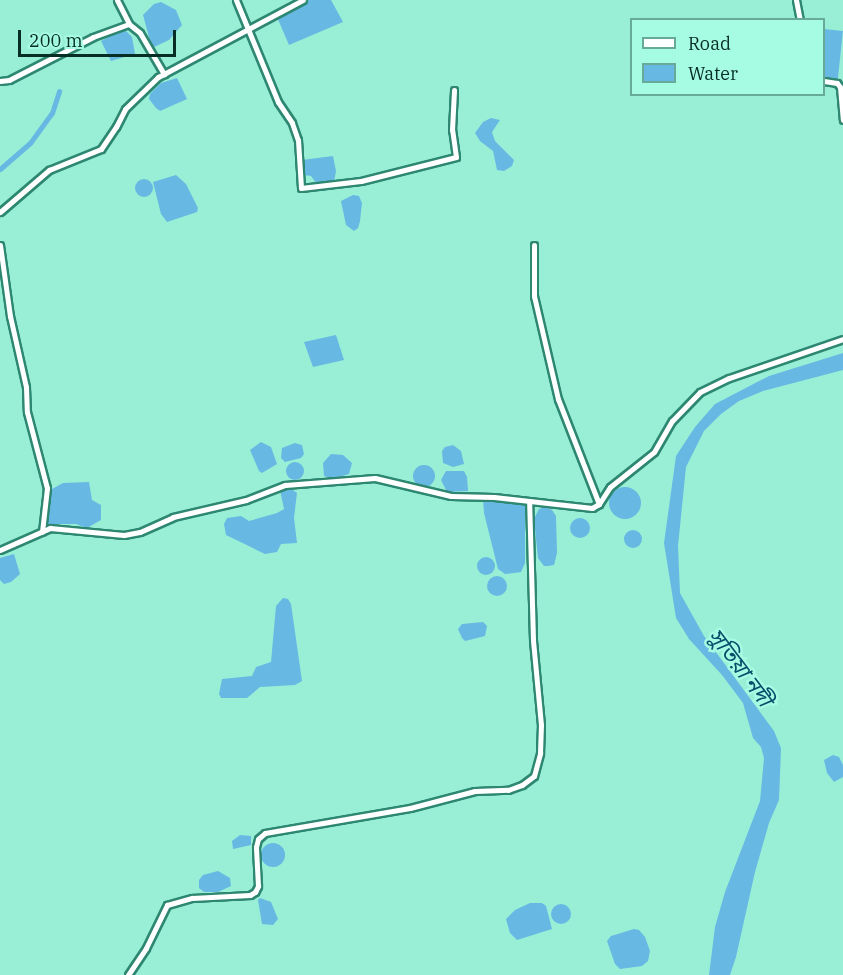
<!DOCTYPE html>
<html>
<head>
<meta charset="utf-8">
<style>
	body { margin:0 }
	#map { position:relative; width:843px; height:975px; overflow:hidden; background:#99efd6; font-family:"IBM Plex Serif","Noto Sans Bengali",serif }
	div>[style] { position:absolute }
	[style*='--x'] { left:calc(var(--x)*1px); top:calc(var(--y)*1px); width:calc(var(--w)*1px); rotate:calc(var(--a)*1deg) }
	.water>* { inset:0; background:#67b8e3; transform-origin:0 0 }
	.round { border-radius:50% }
	.canal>* { height:5px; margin:-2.5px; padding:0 2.5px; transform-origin:2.5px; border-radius:2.5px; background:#67b8e3 }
	.roads { filter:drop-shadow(2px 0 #2d8771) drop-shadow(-2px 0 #2d8771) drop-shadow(0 2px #2d8771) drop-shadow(0 -2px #2d8771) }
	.minor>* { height:5px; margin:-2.5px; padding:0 2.5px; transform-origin:2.5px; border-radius:2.5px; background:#fff }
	span { translate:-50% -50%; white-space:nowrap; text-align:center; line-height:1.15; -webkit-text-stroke:5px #a6fce3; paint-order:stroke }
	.water-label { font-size:22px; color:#084d6a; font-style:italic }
	.legend { position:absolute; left:630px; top:18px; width:195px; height:78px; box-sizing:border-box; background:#a6fce3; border:2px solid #66aa97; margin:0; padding:8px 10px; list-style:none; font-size:18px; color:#072e25 }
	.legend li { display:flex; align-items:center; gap:12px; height:30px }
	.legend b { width:30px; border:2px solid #66aa97 }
	.scale { position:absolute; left:18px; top:30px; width:158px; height:27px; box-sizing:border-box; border:3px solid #072e25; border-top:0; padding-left:8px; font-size:18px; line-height:21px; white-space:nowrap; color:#072e25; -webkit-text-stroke:4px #a6fce3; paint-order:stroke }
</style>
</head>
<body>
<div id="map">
	<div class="water">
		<i style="clip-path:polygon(309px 0,331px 0,343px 22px,289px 45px,277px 17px)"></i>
		<i style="clip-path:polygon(161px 2px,176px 10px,182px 25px,169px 40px,152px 48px,143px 15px,154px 4px)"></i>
		<i style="clip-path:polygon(124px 29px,132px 37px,135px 54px,111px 61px,101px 41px)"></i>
		<i style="left:824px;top:29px;width:19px;height:49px;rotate:6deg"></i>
		<i style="clip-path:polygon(177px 78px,187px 99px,160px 111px,156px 108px,149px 99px,150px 94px,161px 83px)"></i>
		<i style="clip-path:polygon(491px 118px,500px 120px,492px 132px,495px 141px,514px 160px,512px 166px,504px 171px,497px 170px,493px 151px,480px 141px,475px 133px,483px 122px)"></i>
		<i style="clip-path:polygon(333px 156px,336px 171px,334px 182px,316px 183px,311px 176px,304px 175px,302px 160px)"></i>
		<i style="clip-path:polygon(176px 175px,186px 184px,198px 208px,197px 212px,167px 222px,161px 214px,153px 182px)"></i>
		<i class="round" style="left:135px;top:179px;width:18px;height:18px"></i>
		<i style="clip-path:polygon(353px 195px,359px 196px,362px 203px,360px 221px,358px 228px,354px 231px,346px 225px,341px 201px)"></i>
		<i style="clip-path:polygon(336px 335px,344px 360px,313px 367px,304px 342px)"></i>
		<i style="clip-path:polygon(843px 353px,843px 370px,763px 391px,739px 401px,721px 414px,704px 431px,686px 467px,678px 546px,680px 593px,704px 636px,774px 731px,781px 748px,779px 800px,769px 823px,755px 872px,736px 957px,730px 975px,709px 975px,715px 927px,725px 892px,760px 801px,764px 758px,761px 747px,753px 738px,743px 703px,722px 675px,689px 639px,676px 618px,664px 543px,676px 456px,695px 427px,715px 404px,769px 376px)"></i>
		<i style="clip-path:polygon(261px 442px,271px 447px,277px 464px,262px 473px,259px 471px,250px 450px)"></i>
		<i style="clip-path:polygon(295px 443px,302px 445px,304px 454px,301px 458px,285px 462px,281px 458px,282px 448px)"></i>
		<i style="clip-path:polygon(453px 445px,461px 451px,464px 464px,453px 467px,443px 463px,442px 451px,445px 447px)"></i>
		<i style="clip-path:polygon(331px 454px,343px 455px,352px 463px,349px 474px,332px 479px,324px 476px,323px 463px)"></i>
		<i class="round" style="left:286px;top:462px;width:18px;height:18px"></i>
		<i class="round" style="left:413px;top:465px;width:22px;height:22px"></i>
		<i style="clip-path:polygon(446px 471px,464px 471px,467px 477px,468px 491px,447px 492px,441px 480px)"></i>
		<i style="clip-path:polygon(89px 482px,92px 500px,101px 505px,101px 520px,87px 528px,76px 524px,47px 524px,52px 489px,63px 483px)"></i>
		<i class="round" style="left:609px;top:487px;width:32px;height:32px"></i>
		<i style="clip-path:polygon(290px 488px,297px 493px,294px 518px,297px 543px,281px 544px,277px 552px,265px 554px,226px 535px,224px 524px,227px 518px,241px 516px,249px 521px,277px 513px,284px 509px,280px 490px)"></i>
		<i style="clip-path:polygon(483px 499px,525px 503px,525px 563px,521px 572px,505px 574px,498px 569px,484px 513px)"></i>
		<i style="clip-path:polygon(546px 507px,552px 510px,556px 516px,557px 553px,554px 565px,548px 566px,544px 566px,538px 558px,534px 519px,539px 509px)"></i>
		<i class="round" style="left:570px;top:518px;width:20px;height:20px"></i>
		<i class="round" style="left:624px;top:530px;width:18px;height:18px"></i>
		<i style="clip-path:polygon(14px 554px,20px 574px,11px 582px,4px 584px,0 580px,0 558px)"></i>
		<i class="round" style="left:477px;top:557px;width:18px;height:18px"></i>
		<i class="round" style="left:487px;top:576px;width:20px;height:20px"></i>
		<i style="clip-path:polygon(283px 598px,288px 599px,291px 604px,302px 681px,295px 685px,260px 687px,247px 698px,221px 698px,219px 694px,222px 679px,252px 676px,256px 667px,271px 662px,276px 606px)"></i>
		<i style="clip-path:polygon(483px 622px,487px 626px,485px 636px,465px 641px,462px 638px,458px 629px,462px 624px)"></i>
		<i style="clip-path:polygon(833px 755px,839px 757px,843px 765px,843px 777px,834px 782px,827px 773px,824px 760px)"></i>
		<i style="clip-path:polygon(240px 835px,251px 836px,251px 845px,233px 849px,232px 841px)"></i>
		<i class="round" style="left:261px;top:843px;width:24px;height:24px"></i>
		<i style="clip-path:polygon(218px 871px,230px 878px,231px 886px,218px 892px,204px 892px,199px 888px,199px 880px,203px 875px)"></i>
		<i style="clip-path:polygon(260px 898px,271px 902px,278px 919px,273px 925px,262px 924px,258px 900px)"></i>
		<i style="clip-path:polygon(530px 903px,542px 903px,546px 906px,552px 929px,517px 940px,510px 933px,506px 919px,515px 910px)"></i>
		<i class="round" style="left:551px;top:904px;width:20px;height:20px"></i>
		<i style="clip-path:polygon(634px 929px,639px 930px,645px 937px,650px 951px,648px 961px,642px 966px,620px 969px,615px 964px,607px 941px,611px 936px)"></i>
	</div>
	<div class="canal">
		<i style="--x:0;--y:169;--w:40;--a:-41"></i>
		<i style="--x:30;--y:143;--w:37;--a:-54"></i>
		<i style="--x:52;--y:113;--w:23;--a:-72"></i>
	</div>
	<div class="roads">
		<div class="minor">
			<i style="--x:117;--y:0;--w:27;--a:63"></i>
			<i style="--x:129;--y:24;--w:14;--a:39"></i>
			<i style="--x:140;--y:33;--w:48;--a:59.7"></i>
			<i style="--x:236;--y:0;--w:110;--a:67.6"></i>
			<i style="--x:278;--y:102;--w:25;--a:56"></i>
			<i style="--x:292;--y:123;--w:18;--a:71"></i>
			<i style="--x:298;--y:140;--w:48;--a:86.4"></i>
			<i style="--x:301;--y:188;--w:60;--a:-6.7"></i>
			<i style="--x:361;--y:181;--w:98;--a:-14.2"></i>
			<i style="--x:456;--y:157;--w:27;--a:-98"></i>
			<i style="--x:452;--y:130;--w:40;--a:-87.1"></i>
			<i style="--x:796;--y:0;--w:20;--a:79"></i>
			<i style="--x:0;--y:81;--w:9;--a:-6"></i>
			<i style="--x:9;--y:80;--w:94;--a:-27.1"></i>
			<i style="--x:93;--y:37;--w:38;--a:-20"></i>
			<i style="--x:824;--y:81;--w:13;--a:9"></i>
			<i style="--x:837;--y:83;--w:5;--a:53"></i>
			<i style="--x:840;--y:87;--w:33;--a:85"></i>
			<i style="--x:0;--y:212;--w:65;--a:-40.6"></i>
			<i style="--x:49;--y:170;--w:56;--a:-22"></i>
			<i style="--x:101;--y:149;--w:27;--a:-56"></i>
			<i style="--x:116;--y:127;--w:20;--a:-63"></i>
			<i style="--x:125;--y:109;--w:46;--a:-44.1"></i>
			<i style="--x:158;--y:77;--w:164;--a:-28"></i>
			<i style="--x:0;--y:245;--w:72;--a:82"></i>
			<i style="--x:10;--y:316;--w:73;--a:77.3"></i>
			<i style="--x:26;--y:387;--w:25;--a:88"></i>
			<i style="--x:27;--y:412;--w:79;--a:75.3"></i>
			<i style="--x:47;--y:488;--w:44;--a:96.5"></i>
			<i style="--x:534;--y:245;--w:51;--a:90"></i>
			<i style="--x:534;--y:296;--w:106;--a:76.9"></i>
			<i style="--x:558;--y:399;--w:113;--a:68.7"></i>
			<i style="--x:0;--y:550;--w:55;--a:-23.7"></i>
			<i style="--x:50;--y:528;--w:74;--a:5.4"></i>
			<i style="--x:124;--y:535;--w:16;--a:-11"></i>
			<i style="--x:140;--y:532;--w:36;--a:-24"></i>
			<i style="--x:173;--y:517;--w:75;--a:-13.1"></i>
			<i style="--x:246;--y:500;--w:42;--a:-21"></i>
			<i style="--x:285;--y:485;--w:90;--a:-4.4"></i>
			<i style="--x:375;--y:478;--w:78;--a:13.3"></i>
			<i style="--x:451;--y:496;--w:43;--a:1.3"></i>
			<i style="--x:494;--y:497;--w:99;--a:6.4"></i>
			<i style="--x:592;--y:508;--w:8;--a:-30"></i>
			<i style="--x:599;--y:504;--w:20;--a:-57"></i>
			<i style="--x:610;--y:487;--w:56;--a:-38.5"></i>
			<i style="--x:654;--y:452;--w:36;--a:-60"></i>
			<i style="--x:672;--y:421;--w:40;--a:-46"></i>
			<i style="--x:700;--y:392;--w:32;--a:-26"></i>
			<i style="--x:729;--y:378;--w:120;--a:-18.9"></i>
			<i style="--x:128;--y:975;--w:32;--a:-56"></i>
			<i style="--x:146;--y:948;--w:48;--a:-64"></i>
			<i style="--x:167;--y:905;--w:26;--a:-16"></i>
			<i style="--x:192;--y:898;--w:58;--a:-3"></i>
			<i style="--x:250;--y:895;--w:6;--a:-31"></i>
			<i style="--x:255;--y:892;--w:7;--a:-63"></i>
			<i style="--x:258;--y:886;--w:39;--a:-93"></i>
			<i style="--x:256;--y:847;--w:8;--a:-76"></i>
			<i style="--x:258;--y:839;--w:9;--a:-41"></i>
			<i style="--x:265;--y:833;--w:147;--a:-9.8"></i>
			<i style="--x:410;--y:808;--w:67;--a:-14.7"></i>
			<i style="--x:475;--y:791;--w:33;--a:-2"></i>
			<i style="--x:508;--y:790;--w:15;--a:-20"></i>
			<i style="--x:522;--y:785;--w:15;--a:-37"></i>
			<i style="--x:534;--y:776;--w:24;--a:-75"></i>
			<i style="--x:540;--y:753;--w:28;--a:-88"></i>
			<i style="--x:541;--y:725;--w:85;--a:-95.4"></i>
			<i style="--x:533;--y:640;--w:139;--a:-91.6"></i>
		</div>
	</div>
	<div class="water-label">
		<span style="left:741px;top:667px;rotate:53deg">সুতিয়া নদী</span>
	</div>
	<ul class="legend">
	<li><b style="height:8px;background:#fff"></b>Road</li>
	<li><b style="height:16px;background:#67b8e3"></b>Water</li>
	</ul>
	<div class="scale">200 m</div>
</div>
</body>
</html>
